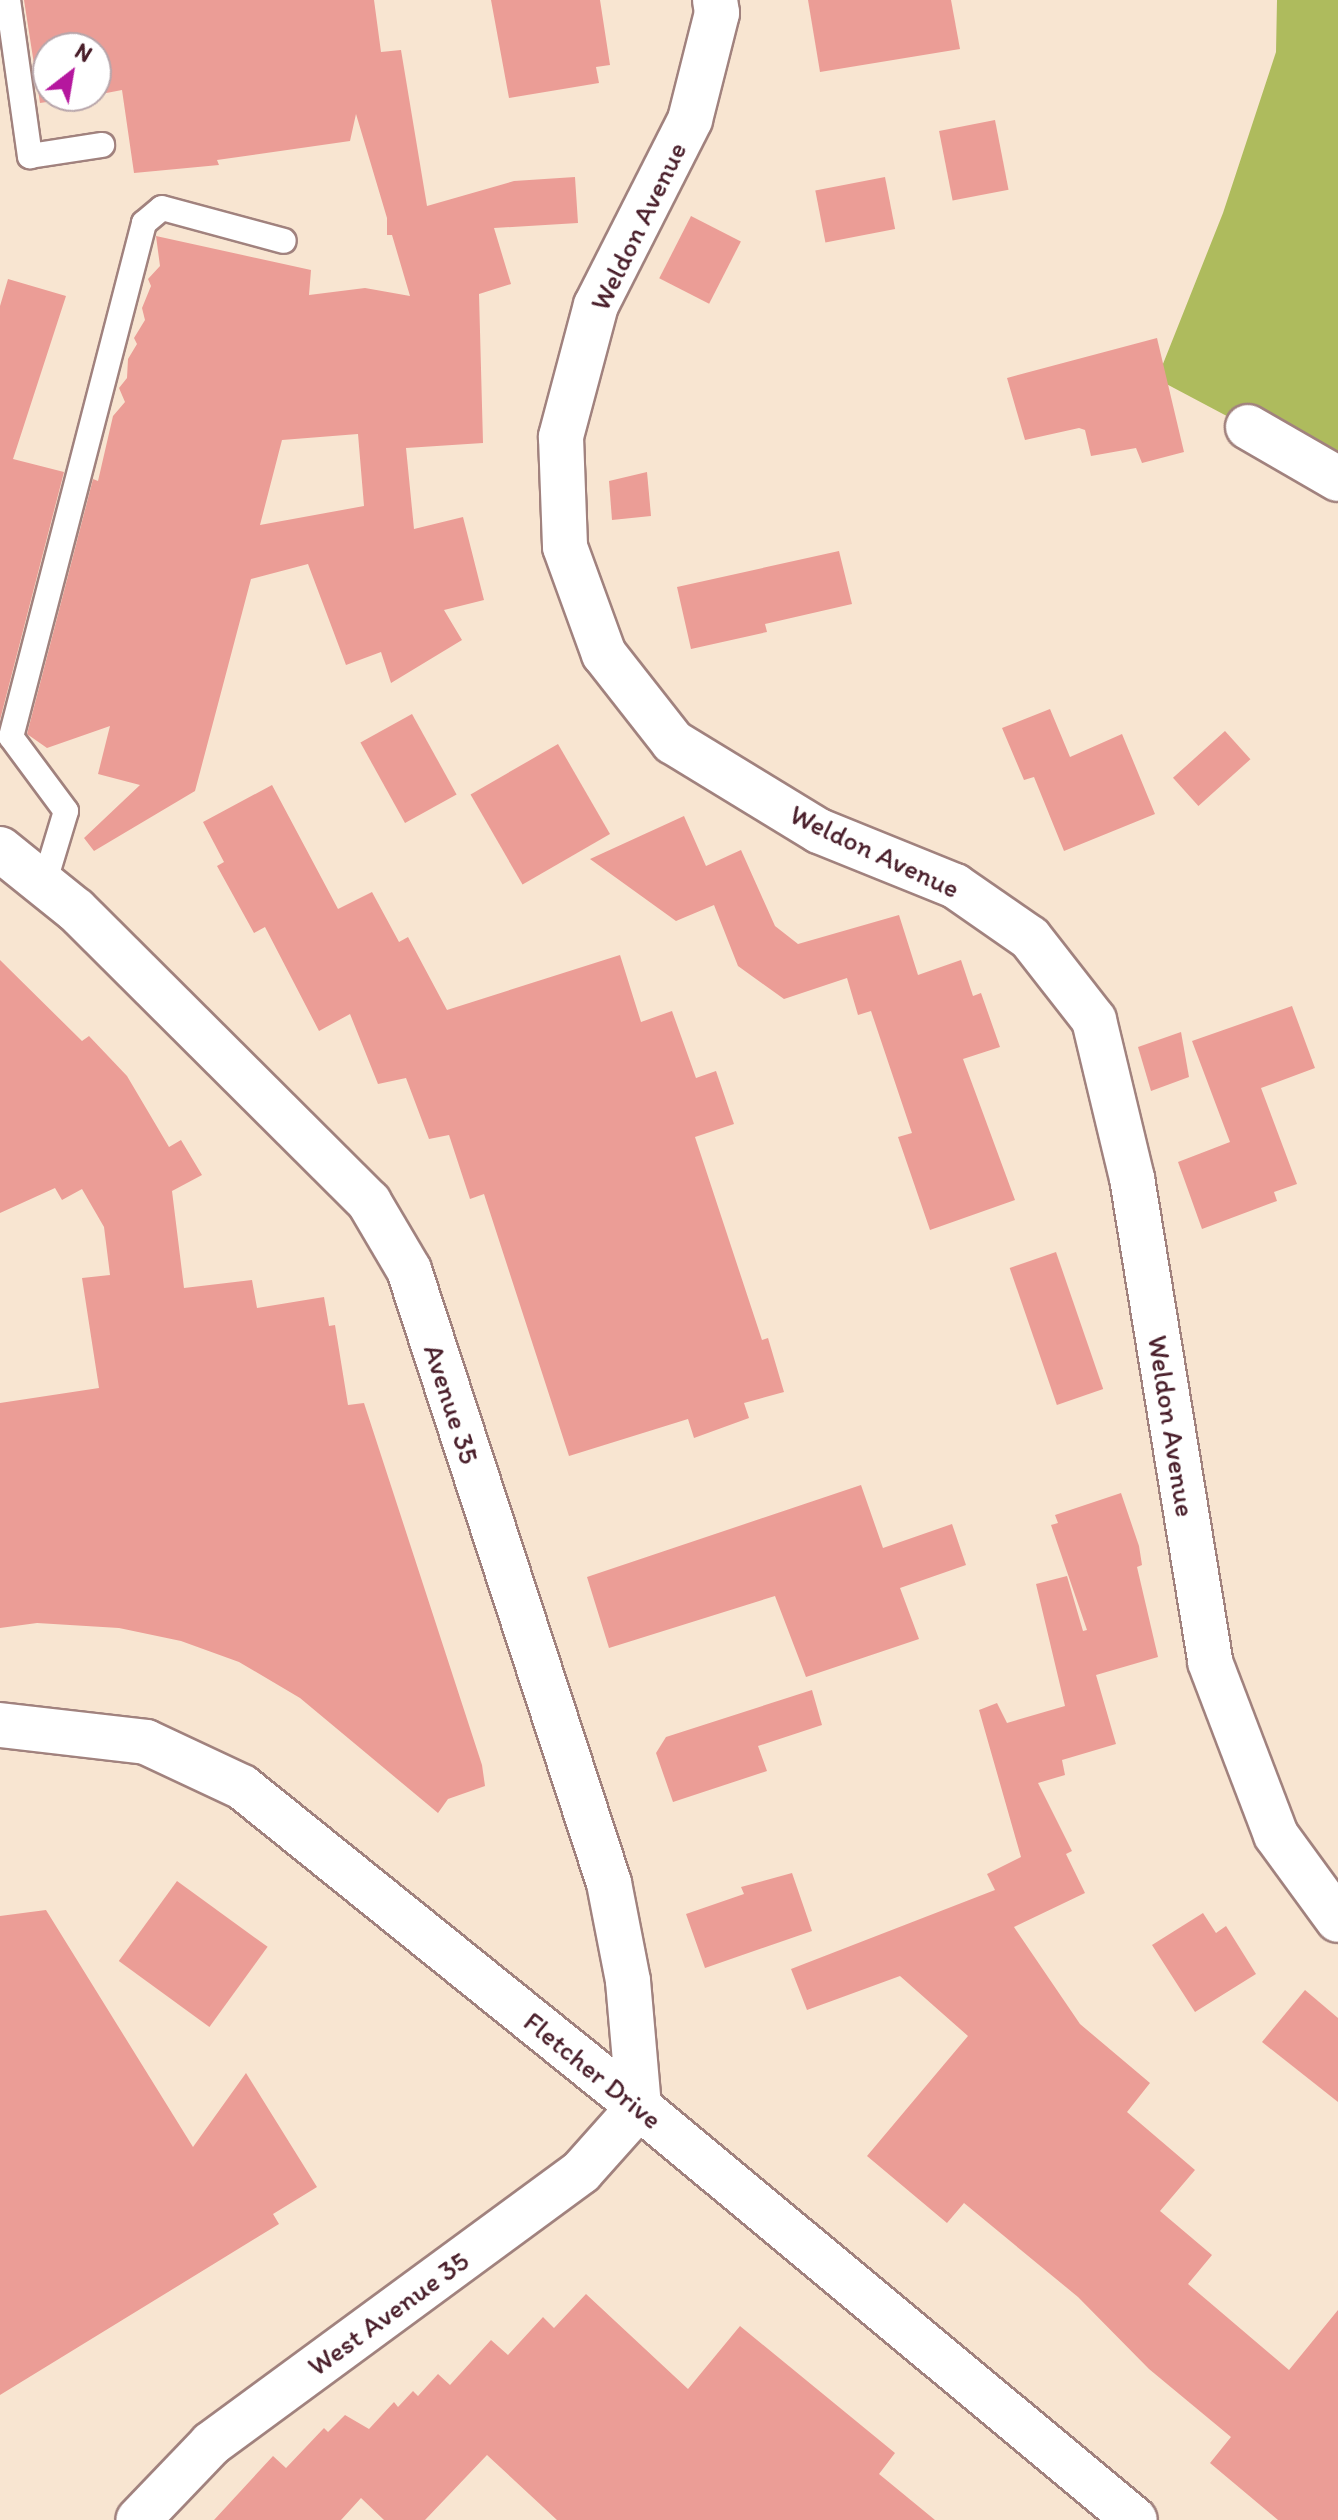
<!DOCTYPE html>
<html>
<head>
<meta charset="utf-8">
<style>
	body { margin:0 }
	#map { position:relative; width:1338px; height:2520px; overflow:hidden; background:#f8e5d1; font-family:Itim,sans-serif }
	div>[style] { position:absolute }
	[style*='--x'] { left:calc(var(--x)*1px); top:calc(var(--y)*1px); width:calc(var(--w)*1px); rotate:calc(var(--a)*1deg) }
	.green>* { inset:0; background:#aebb5d }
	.building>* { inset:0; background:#eb9d96; transform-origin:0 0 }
	.roads { filter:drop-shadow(2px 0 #a1827e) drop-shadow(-2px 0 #a1827e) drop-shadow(0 2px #a1827e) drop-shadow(0 -2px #a1827e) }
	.service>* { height:24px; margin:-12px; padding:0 12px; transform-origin:12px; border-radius:12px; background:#fff }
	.minor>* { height:44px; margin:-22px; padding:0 22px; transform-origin:22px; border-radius:22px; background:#fff }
	.secondary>* { height:44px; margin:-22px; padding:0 22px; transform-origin:22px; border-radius:22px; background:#fff }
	span { translate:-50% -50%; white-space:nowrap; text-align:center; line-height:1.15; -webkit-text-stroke:7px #fff; paint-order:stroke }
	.street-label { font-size:28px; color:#4a1f2b }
	.north { position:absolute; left:32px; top:32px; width:80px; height:80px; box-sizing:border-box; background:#fff; border:2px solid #b7a5aa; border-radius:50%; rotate:31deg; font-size:22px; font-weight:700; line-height:32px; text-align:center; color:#4a1f2b }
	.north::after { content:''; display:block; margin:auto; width:28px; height:36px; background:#b5179e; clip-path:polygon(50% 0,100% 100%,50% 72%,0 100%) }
</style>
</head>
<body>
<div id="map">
	<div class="green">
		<i style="clip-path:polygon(1277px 0,1338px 0,1338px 475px,1157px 379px,1223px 213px,1276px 52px)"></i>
	</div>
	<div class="building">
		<i style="clip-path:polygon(evenodd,24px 0,374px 0,381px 52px,401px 50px,427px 206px,514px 181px,575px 177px,578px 223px,494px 228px,511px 284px,479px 294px,483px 443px,406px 448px,414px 529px,463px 517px,484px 600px,444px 610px,462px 640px,391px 683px,381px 652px,346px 665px,308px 564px,251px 579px,195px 791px,94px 851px,84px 838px,140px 785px,98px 774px,110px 726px,47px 748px,27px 734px,93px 479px,98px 481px,113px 416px,125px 402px,119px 388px,127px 378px,128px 359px,137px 344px,134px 338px,145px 320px,142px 308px,151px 286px,148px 279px,160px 266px,156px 236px,311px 270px,309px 295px,365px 288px,410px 296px,392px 235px,387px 235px,387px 218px,356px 114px,350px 141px,217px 160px,219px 165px,134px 173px,122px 90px,96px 95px,96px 48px,48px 48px,48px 96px,87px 96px,40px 103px,24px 0,358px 434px,364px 506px,260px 525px,282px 440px,358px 434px)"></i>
		<i style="clip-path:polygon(491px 0,600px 0,610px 65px,596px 67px,599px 83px,509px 98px)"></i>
		<i style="clip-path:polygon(808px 0,951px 0,960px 49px,820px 72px)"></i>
		<i style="left:995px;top:120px;width:71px;height:57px;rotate:79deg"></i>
		<i style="left:885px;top:177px;width:53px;height:71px;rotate:79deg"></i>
		<i style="left:691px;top:216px;width:56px;height:70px;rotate:27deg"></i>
		<i style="clip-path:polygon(8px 279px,66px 296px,13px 459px,64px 472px,0 720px,0 306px)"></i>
		<i style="clip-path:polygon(1157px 338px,1184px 452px,1142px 463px,1136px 448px,1091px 456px,1085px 430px,1079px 428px,1025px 440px,1007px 378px)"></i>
		<i style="clip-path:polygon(647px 472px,651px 516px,612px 520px,609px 481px)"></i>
		<i style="clip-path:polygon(839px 551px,852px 604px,765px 624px,767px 632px,691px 649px,677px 587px)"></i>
		<i style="clip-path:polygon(1050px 709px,1070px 757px,1122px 734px,1155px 814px,1064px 851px,1034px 777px,1024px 780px,1002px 728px)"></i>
		<i style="left:412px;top:714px;width:92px;height:59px;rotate:61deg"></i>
		<i style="left:1225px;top:731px;width:38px;height:70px;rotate:48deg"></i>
		<i style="left:558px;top:744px;width:104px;height:101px;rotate:60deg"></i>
		<i style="clip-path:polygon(272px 785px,338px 909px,372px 892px,399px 942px,408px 937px,447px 1010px,620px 955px,641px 1022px,672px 1011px,696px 1078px,716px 1071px,734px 1124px,695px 1137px,762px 1340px,768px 1338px,784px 1392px,744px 1403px,749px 1418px,694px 1438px,688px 1419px,569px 1456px,484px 1194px,470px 1199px,449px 1135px,429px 1139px,406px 1078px,378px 1084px,350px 1014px,319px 1031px,265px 927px,254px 933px,217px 866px,224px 862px,203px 822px)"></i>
		<i style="clip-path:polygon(684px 816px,706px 866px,741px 850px,775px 926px,798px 944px,899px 915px,918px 975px,961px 960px,973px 996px,981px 993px,1000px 1047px,963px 1059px,1015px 1200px,930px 1230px,898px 1137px,912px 1133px,871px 1011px,858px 1015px,847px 978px,784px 999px,738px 966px,714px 905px,676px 921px,590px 859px)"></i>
		<i style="clip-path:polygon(0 960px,82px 1041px,89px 1036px,127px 1076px,169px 1147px,181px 1140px,202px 1175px,172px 1191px,184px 1288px,252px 1280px,257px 1308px,324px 1297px,329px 1326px,335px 1325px,348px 1405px,364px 1403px,482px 1765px,485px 1786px,448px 1799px,438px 1813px,300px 1698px,239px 1662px,181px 1641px,119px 1628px,37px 1623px,0 1628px,0 1403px,99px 1388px,82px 1278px,110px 1275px,104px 1227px,82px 1189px,62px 1200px,55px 1188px,0 1213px)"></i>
		<i style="clip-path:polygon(1292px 1006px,1315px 1068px,1261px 1088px,1297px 1184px,1274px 1192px,1277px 1201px,1202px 1229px,1178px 1162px,1230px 1142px,1192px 1041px)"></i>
		<i style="clip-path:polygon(1181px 1032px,1189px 1077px,1151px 1091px,1138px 1047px)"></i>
		<i style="left:1056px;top:1252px;width:145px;height:49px;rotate:71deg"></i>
		<i style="clip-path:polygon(861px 1485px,883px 1548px,952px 1524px,966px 1565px,900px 1588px,919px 1639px,806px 1677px,775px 1596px,609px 1648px,587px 1577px)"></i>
		<i style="clip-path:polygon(1121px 1493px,1139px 1546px,1142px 1565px,1137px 1567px,1158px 1657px,1096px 1675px,1116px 1744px,1062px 1760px,1065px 1775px,1038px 1783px,1072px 1851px,1066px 1854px,1085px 1893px,1014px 1927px,1080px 2024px,1150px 2083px,1127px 2112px,1195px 2170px,1160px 2211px,1212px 2255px,1188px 2284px,1289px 2370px,1338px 2310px,1338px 2520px,1278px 2520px,1210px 2463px,1231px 2437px,1149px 2369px,1078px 2297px,964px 2203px,947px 2223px,867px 2156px,968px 2036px,900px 1976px,807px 2010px,791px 1969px,995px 1890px,987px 1874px,1021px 1857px,979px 1710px,997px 1703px,1007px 1723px,1065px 1706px,1036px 1584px,1067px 1576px,1083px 1631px,1087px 1630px,1051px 1525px,1058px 1523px,1055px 1515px)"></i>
		<i style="clip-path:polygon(812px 1690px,822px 1725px,758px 1746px,767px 1771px,673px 1802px,656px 1753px,666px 1737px)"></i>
		<i style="clip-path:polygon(792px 1873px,812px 1931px,705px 1968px,686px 1914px,744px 1894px,741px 1887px)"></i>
		<i style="left:177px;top:1881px;width:112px;height:99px;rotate:36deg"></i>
		<i style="clip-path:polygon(46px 1910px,193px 2147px,246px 2073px,317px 2187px,273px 2214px,279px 2224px,0 2395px,0 1916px)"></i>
		<i style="clip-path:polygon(1203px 1913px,1216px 1933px,1226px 1926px,1256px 1974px,1195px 2012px,1152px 1945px)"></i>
		<i style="clip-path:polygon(1305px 1990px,1338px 2018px,1338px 2102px,1262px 2042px)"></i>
		<i style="clip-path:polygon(586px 2294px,688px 2389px,740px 2326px,895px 2453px,879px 2474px,935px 2520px,557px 2520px,487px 2455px,425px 2520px,384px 2520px,361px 2498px,341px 2520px,214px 2520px,273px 2456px,286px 2468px,324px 2428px,328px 2432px,345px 2415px,369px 2429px,394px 2402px,398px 2407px,413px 2391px,418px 2396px,438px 2374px,450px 2385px,491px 2340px,508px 2355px,543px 2317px,554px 2328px)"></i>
	</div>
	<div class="roads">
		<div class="service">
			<i style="--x:8;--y:0;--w:158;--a:82"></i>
			<i style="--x:30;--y:156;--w:73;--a:-8.7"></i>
			<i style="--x:44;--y:884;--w:76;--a:-73.2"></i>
			<i style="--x:66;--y:811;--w:92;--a:-126.6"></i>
			<i style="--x:11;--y:737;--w:531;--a:-75.49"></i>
			<i style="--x:144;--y:223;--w:23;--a:-40"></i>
			<i style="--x:162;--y:208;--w:126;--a:15.1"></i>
		</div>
		<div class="minor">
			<i style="--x:715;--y:0;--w:13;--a:81"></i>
			<i style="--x:717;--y:13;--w:110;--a:104.2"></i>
			<i style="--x:690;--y:120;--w:208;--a:116.9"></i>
			<i style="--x:596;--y:305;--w:137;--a:104.9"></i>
			<i style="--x:561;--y:437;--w:110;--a:87.9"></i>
			<i style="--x:565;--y:547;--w:114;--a:70"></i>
			<i style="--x:604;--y:654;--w:112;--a:51.9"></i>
			<i style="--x:673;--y:742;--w:171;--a:31.4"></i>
			<i style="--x:819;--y:831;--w:147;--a:22"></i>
			<i style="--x:955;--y:886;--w:91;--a:34.7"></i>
			<i style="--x:1030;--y:938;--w:104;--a:52"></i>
			<i style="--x:1094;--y:1020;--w:163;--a:76.5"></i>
			<i style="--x:1132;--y:1178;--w:490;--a:80.8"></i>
			<i style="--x:1210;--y:1662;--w:185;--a:69.1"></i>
			<i style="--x:1276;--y:1835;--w:105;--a:53.9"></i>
			<i style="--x:1248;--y:427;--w:104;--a:30"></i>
			<i style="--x:0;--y:849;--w:97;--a:38.8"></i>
			<i style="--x:76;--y:910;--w:414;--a:44.9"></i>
			<i style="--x:369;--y:1202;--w:79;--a:59.5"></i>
			<i style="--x:409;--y:1270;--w:645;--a:71.93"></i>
			<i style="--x:609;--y:1883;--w:100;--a:79"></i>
			<i style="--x:628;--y:1981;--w:126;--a:85"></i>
			<i style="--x:639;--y:2107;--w:87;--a:131.7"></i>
			<i style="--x:581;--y:2172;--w:459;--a:143.7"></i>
			<i style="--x:211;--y:2444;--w:105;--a:133.8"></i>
		</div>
		<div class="secondary">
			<i style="--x:0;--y:1725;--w:147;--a:6.6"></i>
			<i style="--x:146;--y:1742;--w:106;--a:25.1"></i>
			<i style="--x:242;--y:1787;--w:510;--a:38.87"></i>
			<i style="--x:639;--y:2107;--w:645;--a:39.78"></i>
		</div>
	</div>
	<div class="street-label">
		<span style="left:638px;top:226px;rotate:-64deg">Weldon Avenue</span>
		<span style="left:875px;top:851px;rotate:25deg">Weldon Avenue</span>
		<span style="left:452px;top:1404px;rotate:72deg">Avenue 35</span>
		<span style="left:1172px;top:1426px;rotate:81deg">Weldon Avenue</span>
		<span style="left:593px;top:2070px;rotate:39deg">Fletcher Drive</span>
		<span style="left:388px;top:2313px;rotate:-36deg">West Avenue 35</span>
	</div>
	<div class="north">N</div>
</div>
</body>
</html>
